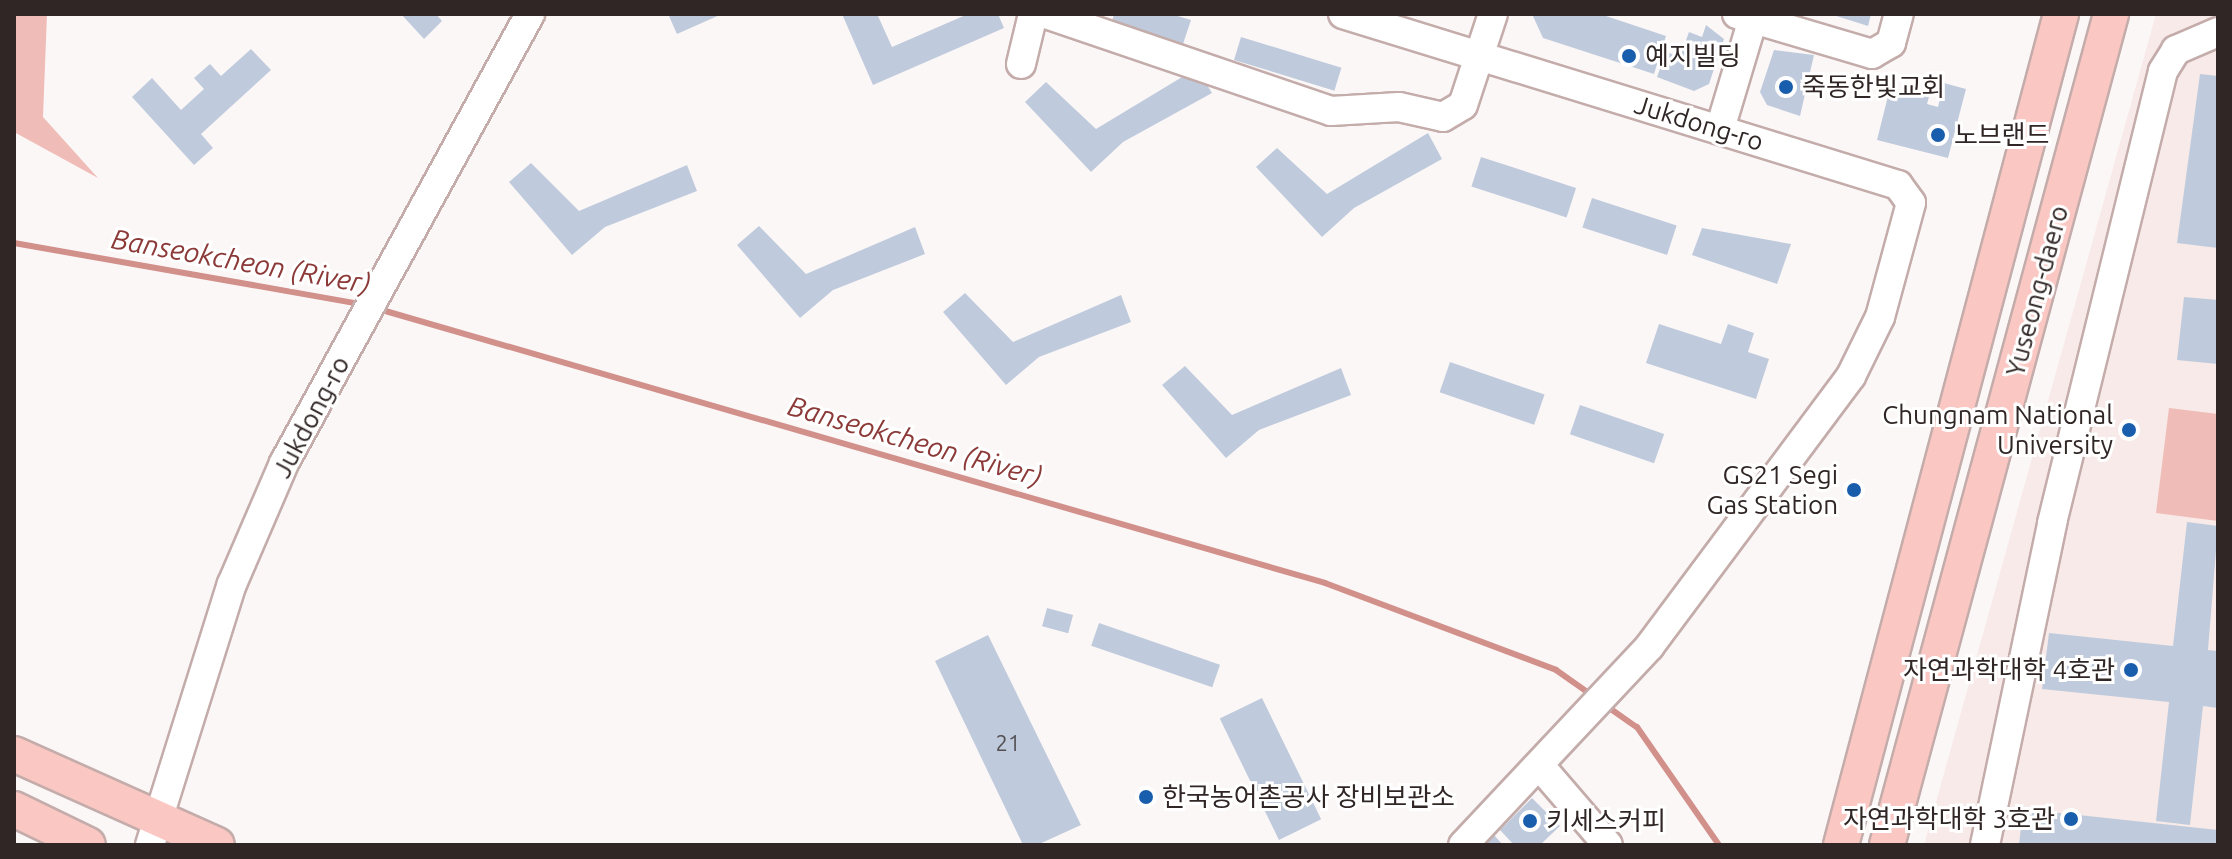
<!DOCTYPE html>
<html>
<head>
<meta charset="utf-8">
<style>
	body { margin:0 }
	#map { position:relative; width:2232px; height:859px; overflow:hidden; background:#fcf7f7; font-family:Ubuntu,"Noto Sans KR",sans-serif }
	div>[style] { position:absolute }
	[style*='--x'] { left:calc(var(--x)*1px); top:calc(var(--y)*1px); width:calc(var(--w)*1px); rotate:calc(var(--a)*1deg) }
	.built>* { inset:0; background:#f7eae8 }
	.green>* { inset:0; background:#f0bcb7 }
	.stream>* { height:6px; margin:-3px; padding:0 3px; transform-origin:3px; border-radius:3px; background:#d2908b }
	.building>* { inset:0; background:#bfcbdc; transform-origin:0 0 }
	.roads { filter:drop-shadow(2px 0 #c3acaa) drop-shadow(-2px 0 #c3acaa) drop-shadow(0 2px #c3acaa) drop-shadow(0 -2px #c3acaa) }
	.minor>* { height:28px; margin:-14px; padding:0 14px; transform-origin:14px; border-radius:14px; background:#fff }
	.major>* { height:34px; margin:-17px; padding:0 17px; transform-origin:17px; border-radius:17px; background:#fac7c3 }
	.dots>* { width:22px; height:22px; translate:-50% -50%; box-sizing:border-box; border:4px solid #fff; border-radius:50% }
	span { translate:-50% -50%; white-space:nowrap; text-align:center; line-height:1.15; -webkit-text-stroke:6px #fff; paint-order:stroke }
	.number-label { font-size:22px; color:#534f53 }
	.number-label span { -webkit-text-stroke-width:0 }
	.poi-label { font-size:26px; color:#2f2625 }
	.left { translate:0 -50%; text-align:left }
	.right { translate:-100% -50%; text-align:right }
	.street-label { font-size:26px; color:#2f2625 }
	.water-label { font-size:28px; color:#8b3a38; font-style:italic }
	.frame { position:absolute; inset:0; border:16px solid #2f2625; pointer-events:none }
</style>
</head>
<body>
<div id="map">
	<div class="built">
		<i style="clip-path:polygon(2156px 14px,2218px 14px,2218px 845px,1924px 845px)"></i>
	</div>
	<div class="green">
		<i style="clip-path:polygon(14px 14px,47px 14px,43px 117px,98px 178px,14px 132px)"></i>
		<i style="clip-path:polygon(2169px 408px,2218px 414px,2218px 521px,2156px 513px)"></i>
	</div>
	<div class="stream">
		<i style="--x:14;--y:243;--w:352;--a:10"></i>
		<i style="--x:375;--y:308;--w:989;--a:16.14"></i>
		<i style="--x:1325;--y:583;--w:247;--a:20.6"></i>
		<i style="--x:1556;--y:670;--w:45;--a:35.1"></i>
		<i style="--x:1605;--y:705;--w:39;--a:35"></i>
		<i style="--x:1637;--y:727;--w:144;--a:55.2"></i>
	</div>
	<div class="building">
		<i style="clip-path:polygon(401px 14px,436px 14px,442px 21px,424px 39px)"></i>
		<i style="clip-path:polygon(668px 14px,722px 14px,677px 34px)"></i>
		<i style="clip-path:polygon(842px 14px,878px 16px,892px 47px,968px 14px,998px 14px,1004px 28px,873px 85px)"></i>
		<i style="clip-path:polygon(1114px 14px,1171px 14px,1191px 20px,1182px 47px,1111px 25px)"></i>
		<i style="clip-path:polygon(1532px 14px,1600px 14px,1666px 36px,1654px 74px,1543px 38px)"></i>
		<i style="clip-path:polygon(1830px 14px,1871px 14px,1868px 26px)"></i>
		<i style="clip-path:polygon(1706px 25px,1724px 39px,1709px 84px,1694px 91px,1657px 77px,1666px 52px,1680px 57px,1689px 32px,1702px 37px)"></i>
		<i style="left:1241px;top:37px;width:105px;height:24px;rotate:17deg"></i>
		<i style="clip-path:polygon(251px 49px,271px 70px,201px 134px,213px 148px,194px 165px,132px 97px,152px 78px,181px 110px,204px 89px,194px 78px,210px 64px,221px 76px)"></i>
		<i style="clip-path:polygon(1774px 50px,1814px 55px,1800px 116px,1767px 105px,1760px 92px)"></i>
		<i style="clip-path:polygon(1197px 68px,1212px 93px,1123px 142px,1091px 172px,1025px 102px,1046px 82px,1096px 129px)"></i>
		<i style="clip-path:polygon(2200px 74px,2218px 76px,2218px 248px,2177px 243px)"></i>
		<i style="clip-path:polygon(1944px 83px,1966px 89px,1948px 158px,1877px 140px,1890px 88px,1929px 97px,1927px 104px,1938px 107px)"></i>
		<i style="clip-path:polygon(1428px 133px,1442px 159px,1354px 208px,1322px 237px,1256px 167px,1277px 148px,1327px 194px)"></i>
		<i style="left:1481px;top:157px;width:100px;height:31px;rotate:18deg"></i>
		<i style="clip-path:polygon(531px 163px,579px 211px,687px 165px,697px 191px,605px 227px,572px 255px,509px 182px)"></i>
		<i style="left:1592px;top:198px;width:89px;height:31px;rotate:18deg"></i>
		<i style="clip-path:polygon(759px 226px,806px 274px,915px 227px,925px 254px,833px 290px,800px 318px,737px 245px)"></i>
		<i style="clip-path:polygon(1702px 228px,1791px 244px,1777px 284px,1692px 255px)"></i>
		<i style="clip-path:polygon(965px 293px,1013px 342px,1121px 295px,1131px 322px,1039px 357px,1006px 385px,943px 312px)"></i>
		<i style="clip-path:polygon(2184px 297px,2218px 300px,2218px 364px,2177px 360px)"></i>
		<i style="clip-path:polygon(1659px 324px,1721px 344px,1728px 324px,1754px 333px,1748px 352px,1769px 359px,1756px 399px,1646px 363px)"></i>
		<i style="left:1450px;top:362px;width:100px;height:32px;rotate:19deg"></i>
		<i style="clip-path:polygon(1185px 366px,1232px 415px,1341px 368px,1351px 395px,1259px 430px,1226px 458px,1162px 385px)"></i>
		<i style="left:1580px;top:405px;width:89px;height:31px;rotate:19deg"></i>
		<i style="clip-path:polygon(2187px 522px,2218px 526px,2208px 650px,2218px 651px,2218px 708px,2203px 706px,2190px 825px,2156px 821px,2169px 702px,2042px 689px,2049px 633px,2173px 646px)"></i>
		<i style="left:1047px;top:608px;width:27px;height:19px;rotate:15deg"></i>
		<i style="left:1099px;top:623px;width:128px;height:24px;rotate:19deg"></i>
		<i style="clip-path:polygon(988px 635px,1081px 825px,1037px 845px,1023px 845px,935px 661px)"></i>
		<i style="left:1262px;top:698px;width:135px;height:47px;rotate:64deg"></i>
		<i style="clip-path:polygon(1532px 798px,1560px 826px,1540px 845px,1514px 845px,1500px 830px)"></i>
		<i style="clip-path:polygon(2023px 809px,2218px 830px,2218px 845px,2019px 845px)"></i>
		<i style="clip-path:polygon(1494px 835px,1503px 845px,1484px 845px)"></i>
	</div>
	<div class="roads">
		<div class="minor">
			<i style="--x:1046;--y:14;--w:301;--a:18.8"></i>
			<i style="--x:1331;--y:111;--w:68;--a:-3.4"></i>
			<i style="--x:1399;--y:107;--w:45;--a:12.8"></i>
			<i style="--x:1443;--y:117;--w:23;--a:-31"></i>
			<i style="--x:1463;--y:105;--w:96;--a:-71.8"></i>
			<i style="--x:1343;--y:14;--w:581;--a:17.12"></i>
			<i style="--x:1898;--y:185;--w:22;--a:54"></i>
			<i style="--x:1911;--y:203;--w:118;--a:105.2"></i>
			<i style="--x:1880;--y:317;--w:66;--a:116.2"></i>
			<i style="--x:1851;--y:376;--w:337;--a:126.7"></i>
			<i style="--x:1650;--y:646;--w:273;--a:133.2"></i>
			<i style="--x:1737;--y:14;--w:141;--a:16.5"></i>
			<i style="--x:1872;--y:54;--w:22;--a:-30"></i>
			<i style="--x:1891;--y:43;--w:30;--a:-75"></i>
			<i style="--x:1021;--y:64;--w:51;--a:-76.5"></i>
			<i style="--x:1720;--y:129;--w:115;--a:-73.3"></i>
			<i style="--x:1540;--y:766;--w:104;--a:49.3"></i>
			<i style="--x:150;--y:845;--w:274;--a:-72.6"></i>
			<i style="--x:232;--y:584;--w:132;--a:-66.7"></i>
			<i style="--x:284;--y:463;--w:512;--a:-61.28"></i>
			<i style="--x:1985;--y:845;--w:329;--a:-78.2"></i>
			<i style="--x:2052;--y:523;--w:465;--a:-76.2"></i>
			<i style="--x:2163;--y:71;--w:25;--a:-58"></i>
			<i style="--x:2176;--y:50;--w:46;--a:-23.2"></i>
		</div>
		<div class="major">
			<i style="--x:14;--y:754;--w:222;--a:24.1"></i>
			<i style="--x:14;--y:809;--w:82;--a:25.9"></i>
			<i style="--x:1841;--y:845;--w:860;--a:-75.17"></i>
			<i style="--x:1887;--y:845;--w:861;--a:-74.91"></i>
		</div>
	</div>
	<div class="dots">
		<i style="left:1629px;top:56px;background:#195dad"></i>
		<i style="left:1786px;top:87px;background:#195dad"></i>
		<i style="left:1938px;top:135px;background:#195dad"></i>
		<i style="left:2129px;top:430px;background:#195dad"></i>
		<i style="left:1854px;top:490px;background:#195dad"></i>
		<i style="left:2131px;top:670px;background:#195dad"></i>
		<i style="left:1146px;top:797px;background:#195dad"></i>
		<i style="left:2071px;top:819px;background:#195dad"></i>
		<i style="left:1530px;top:821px;background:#195dad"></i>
	</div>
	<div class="number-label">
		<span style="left:1008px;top:743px">21</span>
	</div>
	<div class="poi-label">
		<span class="left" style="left:1645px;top:56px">예지빌딩</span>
		<span class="left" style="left:1802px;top:87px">죽동한빛교회</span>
		<span class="left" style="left:1954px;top:135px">노브랜드</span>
		<span class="right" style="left:2113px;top:430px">Chungnam National<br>University</span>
		<span class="right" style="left:1838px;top:490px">GS21 Segi<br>Gas Station</span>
		<span class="right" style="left:2115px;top:670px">자연과학대학 4호관</span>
		<span class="left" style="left:1162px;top:797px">한국농어촌공사 장비보관소</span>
		<span class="right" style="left:2055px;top:819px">자연과학대학 3호관</span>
		<span class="left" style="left:1546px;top:821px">키세스커피</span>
	</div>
	<div class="street-label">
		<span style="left:1699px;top:123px;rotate:17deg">Jukdong-ro</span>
		<span style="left:2037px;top:291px;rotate:-75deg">Yuseong-daero</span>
		<span style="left:311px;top:417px;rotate:-62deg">Jukdong-ro</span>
	</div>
	<div class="water-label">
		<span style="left:241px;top:261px;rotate:10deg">Banseokcheon (River)</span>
		<span style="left:915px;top:441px;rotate:16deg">Banseokcheon (River)</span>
	</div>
	<div class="frame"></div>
</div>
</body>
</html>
